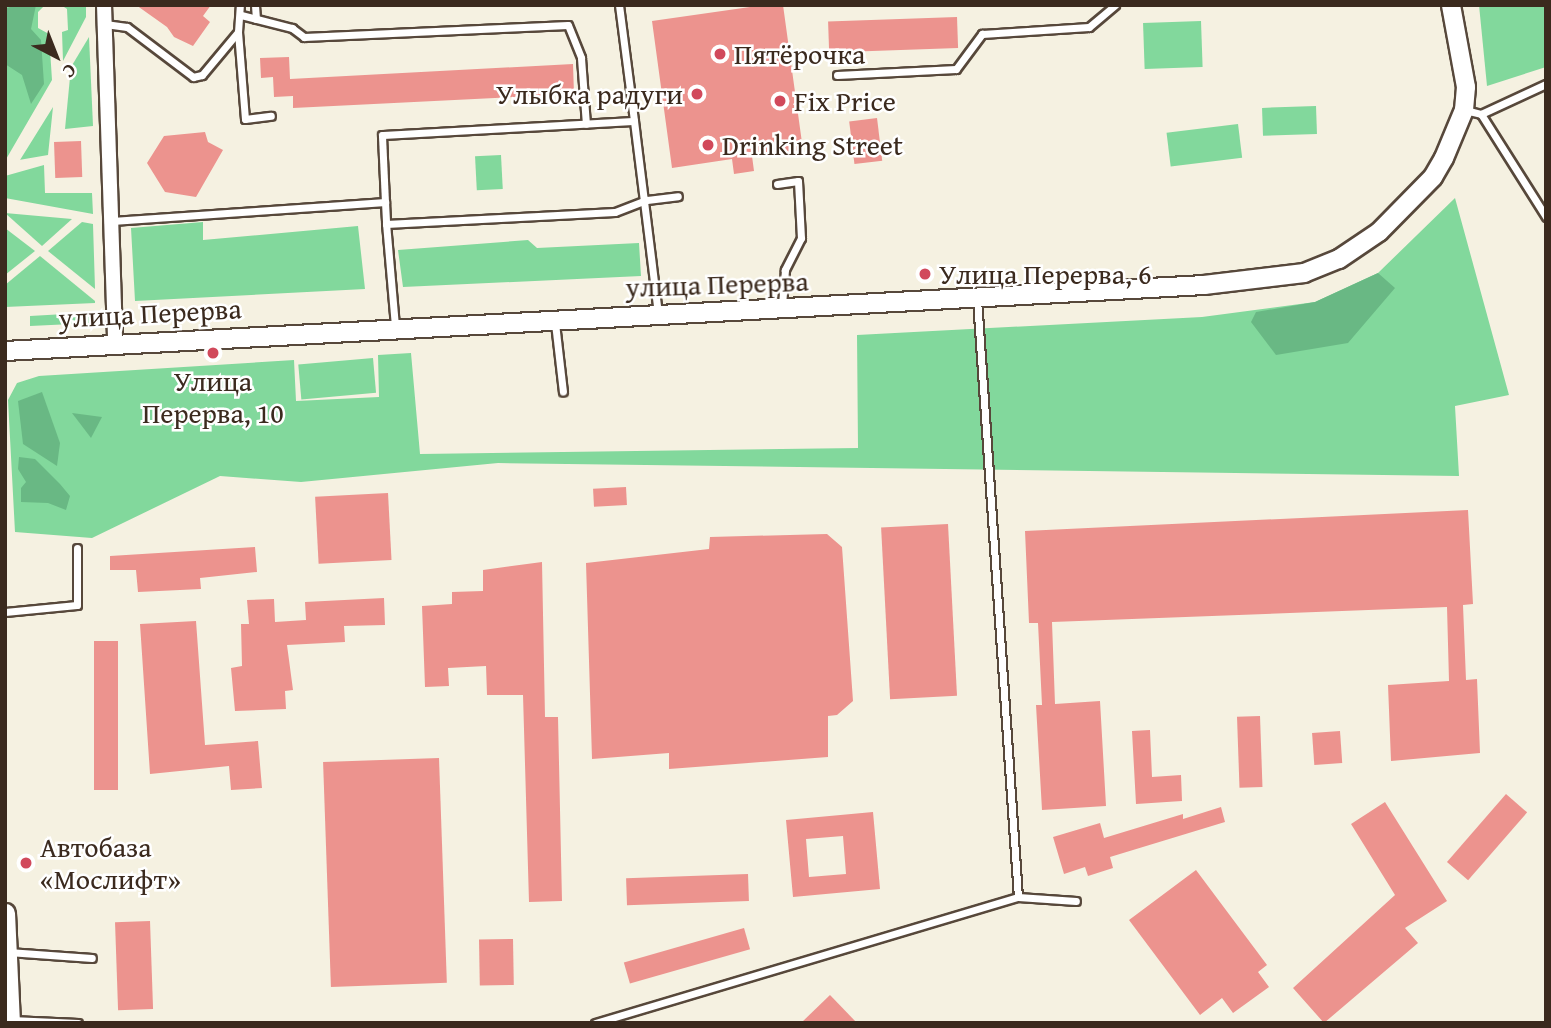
<!DOCTYPE html>
<html>
<head>
<meta charset="utf-8">
<style>
	body { margin:0 }
	#map { position:relative; width:1551px; height:1028px; overflow:hidden; background:#f5f1e1; font-family:"Gentium Book Plus",serif }
	div>[style] { position:absolute }
	[style*='--x'] { left:calc(var(--x)*1px); top:calc(var(--y)*1px); width:calc(var(--w)*1px); rotate:calc(var(--a)*1deg) }
	.green>* { inset:0; background:#82d89c; transform-origin:0 0 }
	.forest>* { inset:0; background:#69b884 }
	.building>* { inset:0; background:#ec938e; transform-origin:0 0 }
	.roads { filter:drop-shadow(2px 0 #57483b) drop-shadow(-2px 0 #57483b) drop-shadow(0 2px #57483b) drop-shadow(0 -2px #57483b) }
	.service>* { height:7px; margin:-3.5px; padding:0 3.5px; transform-origin:3.5px; border-radius:3.5px; background:#fff }
	.minor>* { height:14px; margin:-7px; padding:0 7px; transform-origin:7px; border-radius:7px; background:#fff }
	.tertiary>* { height:18px; margin:-9px; padding:0 9px; transform-origin:9px; border-radius:9px; background:#fff }
	.secondary>* { height:19px; margin:-9.5px; padding:0 9.5px; transform-origin:9.5px; border-radius:9.5px; background:#fff }
	.dots>* { width:19px; height:19px; translate:-50% -50%; box-sizing:border-box; border:4px solid #fff; border-radius:50% }
	span { translate:-50% -50%; white-space:nowrap; text-align:center; line-height:1.15; -webkit-text-stroke:5px #fff; paint-order:stroke }
	.poi-label { font-size:28px; color:#3b2a1e }
	.left { translate:0 -50%; text-align:left }
	.right { translate:-100% -50%; text-align:right }
	.street-label { font-size:28px; color:#3b2a1e }
	.frame { position:absolute; inset:0; border:7px solid #3b2a1e; pointer-events:none }
	.north { position:absolute; left:21px; top:21px; width:70px; height:70px; -webkit-text-stroke:5px #fff; paint-order:stroke; rotate:138deg; font-size:19px; font-weight:700; line-height:28px; text-align:center; color:#3b2a1e }
	.north::after { content:''; display:block; margin:auto; width:24px; height:32px; background:#3b2a1e; clip-path:polygon(50% 0,100% 100%,50% 72%,0 100%) }
</style>
</head>
<body>
<div id="map">
	<div class="green">
		<i style="clip-path:polygon(5px 5px,45px 5px,38px 12px,38px 28px,49px 34px,52px 80px,5px 161px)"></i>
		<i style="clip-path:polygon(61px 5px,86px 5px,86px 17px,63px 61px,62px 32px,68px 30px,67px 9px)"></i>
		<i style="clip-path:polygon(1479px 5px,1546px 5px,1546px 67px,1487px 86px)"></i>
		<i style="left:1201px;top:21px;width:46px;height:58px;rotate:88deg"></i>
		<i style="clip-path:polygon(89px 37px,93px 126px,65px 129px,71px 67px)"></i>
		<i style="left:1316px;top:106px;width:28px;height:54px;rotate:88deg"></i>
		<i style="clip-path:polygon(53px 107px,48px 155px,19px 160px,20px 160px)"></i>
		<i style="left:1238px;top:124px;width:34px;height:72px;rotate:83deg"></i>
		<i style="left:501px;top:155px;width:34px;height:26px;rotate:87deg"></i>
		<i style="clip-path:polygon(44px 165px,45px 193px,92px 193px,93px 214px,5px 198px,5px 176px)"></i>
		<i style="clip-path:polygon(1455px 198px,1509px 395px,1455px 406px,1459px 476px,498px 463px,301px 482px,220px 476px,92px 538px,15px 532px,8px 400px,17px 383px,39px 376px,294px 360px,296px 401px,379px 397px,378px 355px,411px 353px,420px 454px,858px 448px,857px 335px,1202px 317px,1315px 302px,1378px 273px)"></i>
		<i style="clip-path:polygon(5px 213px,72px 219px,42px 246px)"></i>
		<i style="clip-path:polygon(82px 222px,93px 224px,95px 289px,48px 251px)"></i>
		<i style="clip-path:polygon(203px 222px,203px 240px,358px 226px,365px 289px,135px 301px,131px 228px)"></i>
		<i style="clip-path:polygon(5px 228px,35px 251px,5px 275px)"></i>
		<i style="clip-path:polygon(528px 240px,537px 248px,639px 243px,641px 276px,403px 287px,398px 250px)"></i>
		<i style="clip-path:polygon(40px 256px,95px 301px,95px 303px,5px 307px,5px 285px)"></i>
		<i style="clip-path:polygon(100px 312px,93px 323px,30px 326px,30px 316px)"></i>
		<i style="left:373px;top:358px;width:35px;height:75px;rotate:85deg"></i>
	</div>
	<div class="forest">
		<i style="clip-path:polygon(15px 5px,36px 5px,31px 29px,41px 40px,44px 84px,31px 104px,22px 75px,5px 64px,5px 9px)"></i>
		<i style="clip-path:polygon(1378px 273px,1395px 288px,1348px 343px,1276px 355px,1251px 322px,1256px 312px,1315px 302px)"></i>
		<i style="clip-path:polygon(42px 392px,60px 443px,57px 466px,23px 444px,18px 401px)"></i>
		<i style="clip-path:polygon(72px 413px,102px 417px,91px 438px)"></i>
		<i style="clip-path:polygon(19px 457px,35px 459px,60px 484px,70px 496px,66px 510px,48px 503px,21px 502px,21px 488px,26px 482px,18px 469px)"></i>
	</div>
	<div class="building">
		<i style="clip-path:polygon(136px 5px,211px 5px,203px 16px,210px 22px,193px 46px,174px 37px,167px 27px)"></i>
		<i style="clip-path:polygon(764px 5px,783px 5px,803px 150px,752px 156px,754px 171px,734px 174px,732px 159px,672px 168px,652px 21px)"></i>
		<i style="left:957px;top:17px;width:31px;height:129px;rotate:88deg"></i>
		<i style="clip-path:polygon(289px 57px,290px 79px,573px 64px,574px 94px,293px 108px,293px 96px,274px 97px,273px 77px,261px 78px,260px 58px)"></i>
		<i style="left:877px;top:118px;width:43px;height:28px;rotate:83deg"></i>
		<i style="clip-path:polygon(205px 132px,208px 142px,223px 150px,196px 197px,165px 192px,147px 163px,164px 136px)"></i>
		<i style="left:81px;top:141px;width:36px;height:27px;rotate:88deg"></i>
		<i style="left:626px;top:487px;width:18px;height:33px;rotate:87deg"></i>
		<i style="left:388px;top:493px;width:67px;height:73px;rotate:87deg"></i>
		<i style="clip-path:polygon(1468px 510px,1473px 604px,1463px 605px,1466px 680px,1477px 679px,1480px 753px,1391px 761px,1388px 685px,1449px 681px,1447px 607px,1052px 622px,1055px 704px,1100px 701px,1106px 806px,1042px 810px,1036px 705px,1042px 705px,1038px 623px,1029px 623px,1025px 531px)"></i>
		<i style="left:948px;top:524px;width:172px;height:67px;rotate:87deg"></i>
		<i style="clip-path:polygon(827px 534px,842px 547px,853px 701px,837px 715px,828px 716px,828px 757px,669px 769px,669px 753px,592px 759px,586px 563px,709px 549px,710px 537px)"></i>
		<i style="clip-path:polygon(255px 547px,257px 572px,200px 578px,201px 589px,138px 592px,136px 570px,110px 570px,110px 556px)"></i>
		<i style="clip-path:polygon(542px 562px,545px 717px,558px 717px,562px 901px,529px 902px,523px 695px,487px 695px,486px 666px,448px 668px,449px 686px,425px 687px,422px 606px,452px 604px,452px 592px,483px 591px,483px 570px)"></i>
		<i style="clip-path:polygon(384px 598px,385px 625px,344px 626px,345px 642px,287px 645px,293px 690px,285px 691px,286px 709px,235px 711px,231px 668px,242px 666px,241px 624px,249px 624px,247px 600px,274px 599px,275px 622px,306px 620px,305px 602px)"></i>
		<i style="clip-path:polygon(196px 621px,205px 745px,258px 741px,262px 788px,231px 790px,229px 766px,150px 774px,140px 624px)"></i>
		<i style="left:94px;top:641px;width:24px;height:149px"></i>
		<i style="left:1260px;top:716px;width:71px;height:23px;rotate:88deg"></i>
		<i style="clip-path:polygon(1150px 730px,1152px 777px,1181px 775px,1182px 801px,1136px 804px,1132px 731px)"></i>
		<i style="left:1340px;top:731px;width:32px;height:28px;rotate:86deg"></i>
		<i style="left:439px;top:758px;width:225px;height:116px;rotate:88deg"></i>
		<i style="left:1506px;top:794px;width:28px;height:90px;rotate:41deg"></i>
		<i style="clip-path:polygon(1385px 802px,1447px 901px,1405px 928px,1418px 943px,1324px 1023px,1293px 988px,1395px 895px,1351px 824px)"></i>
		<i style="clip-path:polygon(1221px 807px,1225px 822px,1110px 857px,1113px 868px,1088px 876px,1085px 867px,1064px 874px,1053px 837px,1100px 823px,1104px 838px,1183px 814px,1183px 819px)"></i>
		<i style="clip-path:polygon(evenodd,873px 812px,880px 889px,793px 897px,786px 820px,873px 812px,843px 836px,846px 874px,809px 877px,806px 839px,843px 836px)"></i>
		<i style="clip-path:polygon(1196px 870px,1267px 965px,1258px 972px,1269px 987px,1233px 1013px,1222px 998px,1200px 1015px,1129px 920px)"></i>
		<i style="left:748px;top:874px;width:27px;height:122px;rotate:88deg"></i>
		<i style="left:150px;top:921px;width:88px;height:35px;rotate:88deg"></i>
		<i style="left:744px;top:928px;width:22px;height:125px;rotate:74deg"></i>
		<i style="left:513px;top:939px;width:46px;height:34px;rotate:89deg"></i>
		<i style="clip-path:polygon(830px 995px,857px 1023px,801px 1023px)"></i>
	</div>
	<div class="roads">
		<div class="service">
			<i style="--x:255;--y:5;--w:14;--a:86"></i>
			<i style="--x:619;--y:5;--w:117;--a:82.6"></i>
			<i style="--x:241;--y:15;--w:53;--a:14.3"></i>
			<i style="--x:292;--y:28;--w:15;--a:37"></i>
			<i style="--x:304;--y:37;--w:264;--a:-2.6"></i>
			<i style="--x:568;--y:25;--w:35;--a:68"></i>
			<i style="--x:581;--y:58;--w:66;--a:85.7"></i>
			<i style="--x:105;--y:24;--w:22;--a:8"></i>
			<i style="--x:127;--y:27;--w:83;--a:37.1"></i>
			<i style="--x:193;--y:77;--w:9;--a:-13"></i>
			<i style="--x:202;--y:75;--w:56;--a:-50.1"></i>
			<i style="--x:238;--y:32;--w:27;--a:-86"></i>
			<i style="--x:238;--y:32;--w:87;--a:85.4"></i>
			<i style="--x:245;--y:119;--w:26;--a:-7"></i>
			<i style="--x:837;--y:75;--w:119;--a:-2.9"></i>
			<i style="--x:956;--y:69;--w:44;--a:-53.4"></i>
			<i style="--x:982;--y:34;--w:107;--a:-3.7"></i>
			<i style="--x:1089;--y:27;--w:34;--a:-40"></i>
			<i style="--x:1465;--y:110;--w:16;--a:14"></i>
			<i style="--x:1481;--y:114;--w:122;--a:57.7"></i>
			<i style="--x:1481;--y:114;--w:72;--a:-24.8"></i>
			<i style="--x:777;--y:184;--w:21;--a:-8"></i>
			<i style="--x:798;--y:181;--w:57;--a:87"></i>
			<i style="--x:801;--y:238;--w:36;--a:117"></i>
			<i style="--x:785;--y:270;--w:38;--a:95"></i>
			<i style="--x:385;--y:202;--w:67;--a:-92.6"></i>
			<i style="--x:382;--y:135;--w:252;--a:-3.2"></i>
			<i style="--x:634;--y:121;--w:193;--a:82.9"></i>
			<i style="--x:112;--y:221;--w:274;--a:-4"></i>
			<i style="--x:385;--y:202;--w:22;--a:87"></i>
			<i style="--x:977;--y:299;--w:599;--a:86.08"></i>
			<i style="--x:1018;--y:897;--w:58;--a:3.9"></i>
			<i style="--x:555;--y:323;--w:69;--a:83.4"></i>
			<i style="--x:395;--y:326;--w:102;--a:-95"></i>
			<i style="--x:386;--y:224;--w:229;--a:-3"></i>
			<i style="--x:615;--y:212;--w:34;--a:-21"></i>
			<i style="--x:647;--y:200;--w:31;--a:-7"></i>
			<i style="--x:5;--y:612;--w:72;--a:-5.6"></i>
			<i style="--x:77;--y:605;--w:57;--a:-90"></i>
			<i style="--x:8;--y:952;--w:84;--a:4.1"></i>
			<i style="--x:11;--y:1020;--w:67;--a:2.6"></i>
			<i style="--x:595;--y:1023;--w:441;--a:-16.6"></i>
		</div>
		<div class="minor">
			<i style="--x:104;--y:5;--w:336;--a:88.1"></i>
		</div>
		<div class="tertiary">
			<i style="--x:5;--y:351;--w:1201;--a:-3.15"></i>
			<i style="--x:1204;--y:285;--w:101;--a:-6.8"></i>
			<i style="--x:1304;--y:273;--w:38;--a:-22"></i>
			<i style="--x:1339;--y:259;--w:48;--a:-34"></i>
			<i style="--x:1379;--y:232;--w:77;--a:-45.5"></i>
			<i style="--x:1433;--y:177;--w:22;--a:-60"></i>
			<i style="--x:1444;--y:158;--w:52;--a:-67.4"></i>
			<i style="--x:1464;--y:110;--w:23;--a:-85"></i>
			<i style="--x:1466;--y:87;--w:83;--a:-100.4"></i>
		</div>
		<div class="secondary">
			<i style="--x:5;--y:913;--w:110;--a:87.4"></i>
		</div>
	</div>
	<div class="dots">
		<i style="left:720px;top:54px;background:#d1495b"></i>
		<i style="left:697px;top:94px;background:#d1495b"></i>
		<i style="left:780px;top:101px;background:#d1495b"></i>
		<i style="left:708px;top:145px;background:#d1495b"></i>
		<i style="left:925px;top:274px;background:#d1495b"></i>
		<i style="left:213px;top:353px;background:#d1495b"></i>
		<i style="left:26px;top:863px;background:#d1495b"></i>
	</div>
	<div class="poi-label">
		<span class="left" style="left:734px;top:54px">Пятёрочка</span>
		<span class="right" style="left:683px;top:94px">Улыбка радуги</span>
		<span class="left" style="left:794px;top:101px">Fix Price</span>
		<span class="left" style="left:722px;top:145px">Drinking Street</span>
		<span class="left" style="left:939px;top:274px">Улица Перерва, 6</span>
		<span style="left:213px;top:397px">Улица<br>Перерва, 10</span>
		<span class="left" style="left:40px;top:863px">Автобаза<br>«Мослифт»</span>
	</div>
	<div class="street-label">
		<span style="left:717px;top:284px;rotate:-2deg">улица Перерва</span>
		<span style="left:150px;top:313px;rotate:-3deg">улица Перерва</span>
	</div>
	<div class="frame"></div>
	<div class="north">С</div>
</div>
</body>
</html>
